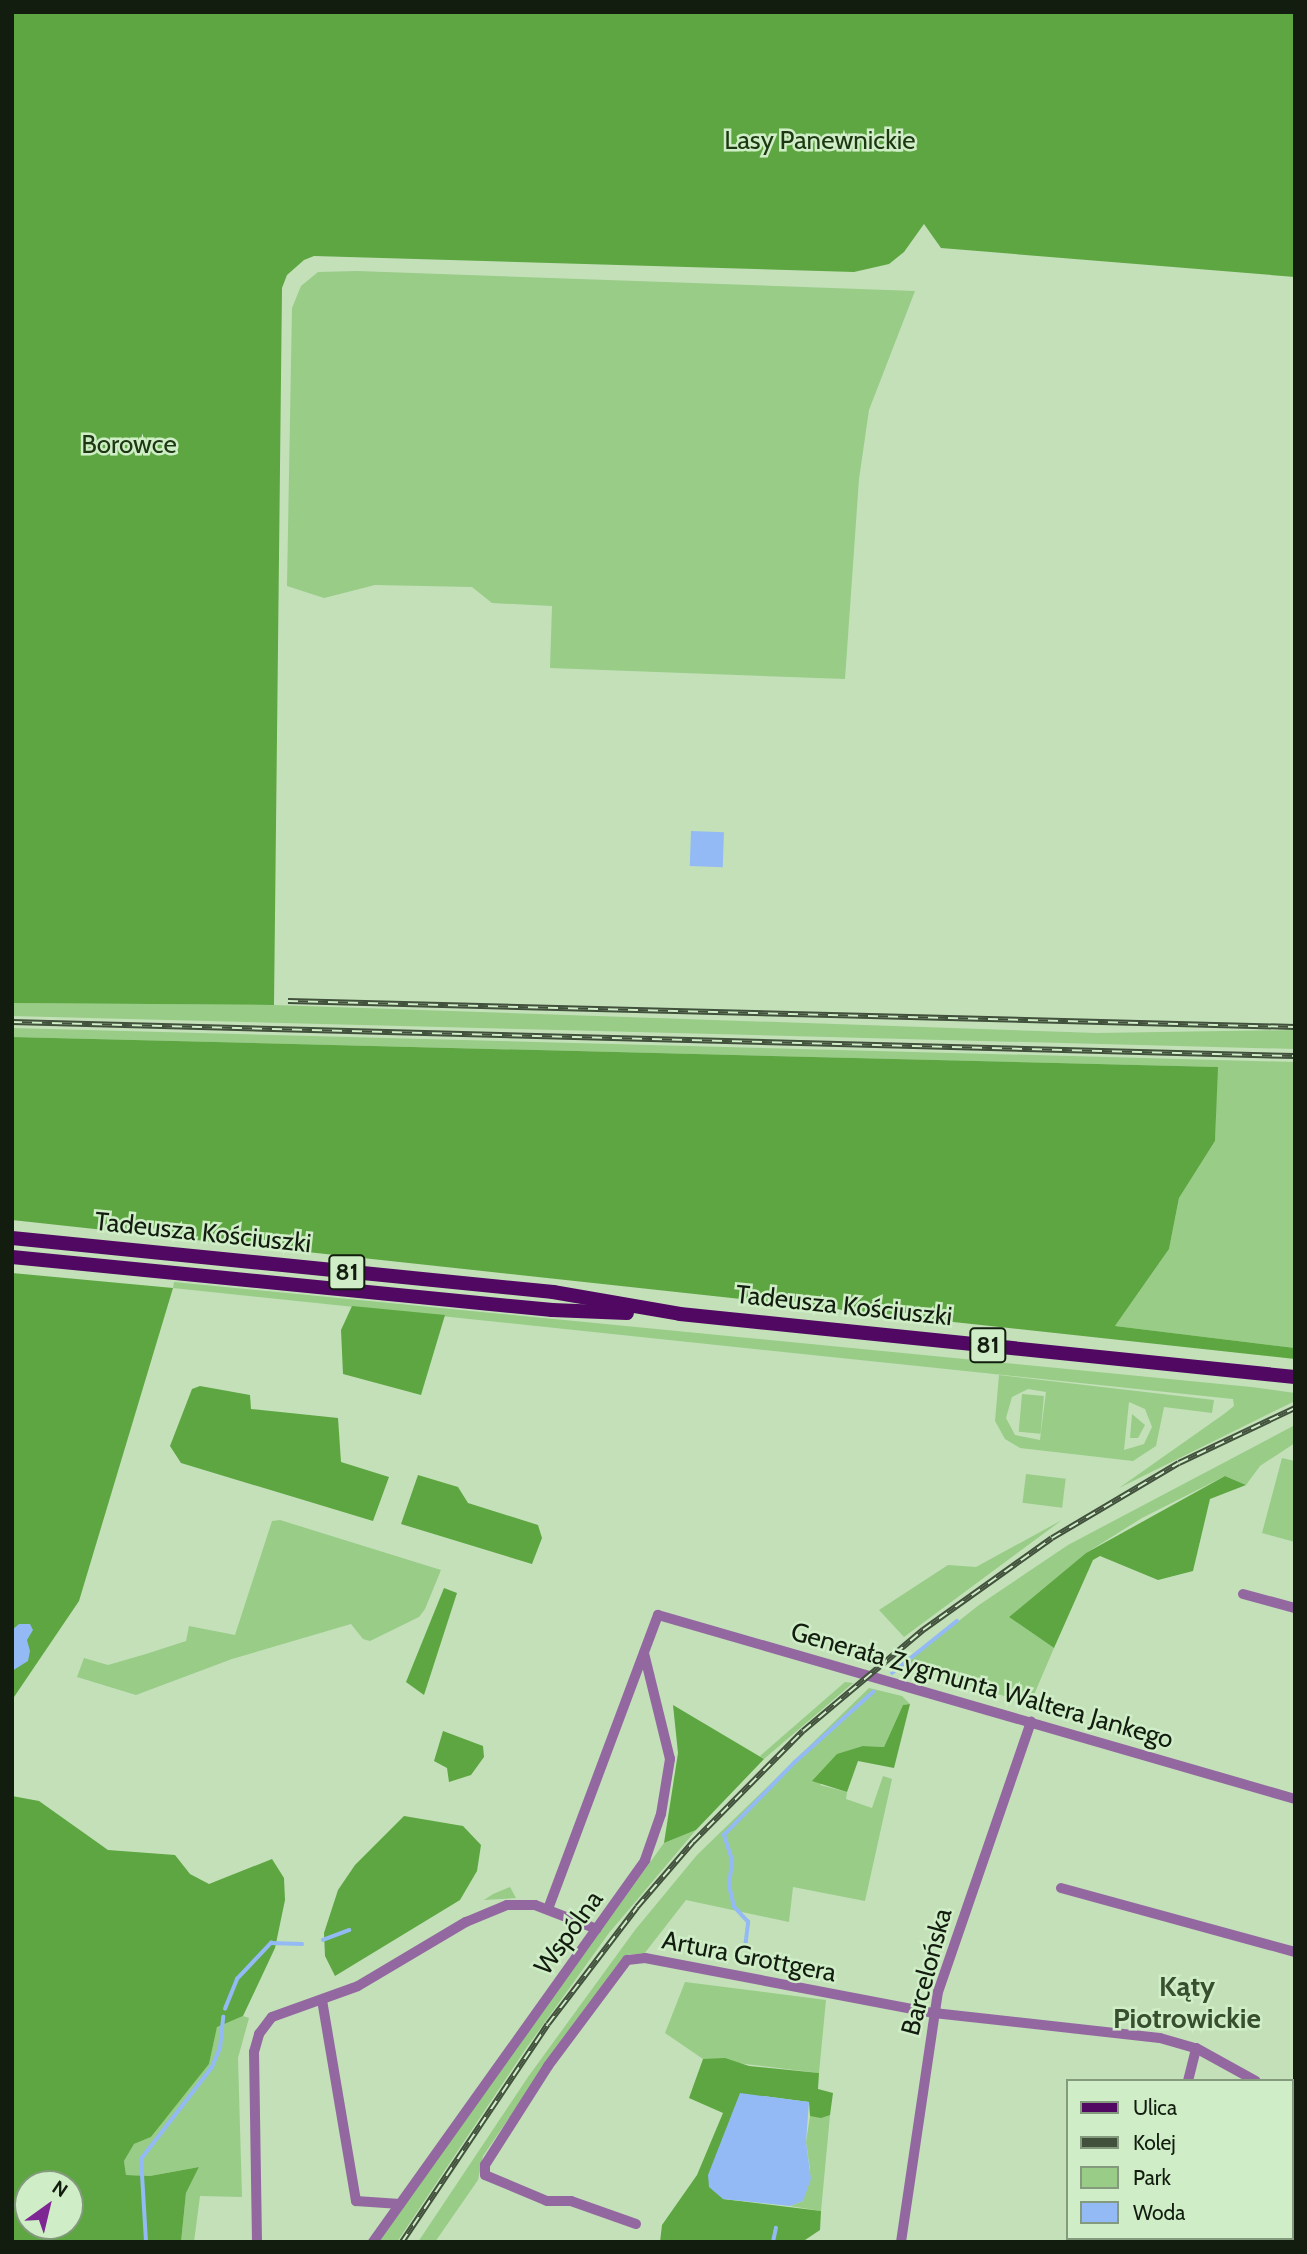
<!DOCTYPE html>
<html>
<head>
<meta charset="utf-8">
<style>
	body { margin:0 }
	#map { position:relative; width:1307px; height:2254px; overflow:hidden; background:#c3e0b9; font-family:Cabin,sans-serif }
	div>[style] { position:absolute }
	[style*='--x'] { left:calc(var(--x)*1px); top:calc(var(--y)*1px); width:calc(var(--w)*1px); rotate:calc(var(--a)*1deg) }
	.green>* { inset:0; background:#98cc87; transform-origin:0 0 }
	.forest>* { inset:0; background:#5da641 }
	.water>* { inset:0; background:#93baf4; transform-origin:0 0 }
	.stream>* { height:3.5px; margin:-1.75px; padding:0 1.75px; transform-origin:1.75px; border-radius:1.75px; background:#93baf4 }
	.minor>* { height:10px; margin:-5px; padding:0 5px; transform-origin:5px; border-radius:5px; background:#9368a0 }
	.primary>* { height:14px; margin:-7px; padding:0 7px; transform-origin:7px; border-radius:7px; background:#500862 }
	.rail>* { height:6px; margin-top:-3px; transform-origin:0; background:repeating-linear-gradient(90deg,#cfedc6 0 10px,#41513c 0 20px); box-sizing:border-box; border-block:2px solid #41513c }
	span { translate:-50% -50%; white-space:nowrap; text-align:center; line-height:1.15; -webkit-text-stroke:5px #cfedc6; paint-order:stroke }
	.shield-label span { padding:2px 5px; background:#cfedc6; border:2px solid; border-radius:5px; -webkit-text-stroke-width:0 }
	.shield-label { font-size:24px; color:#121d0f; font-weight:700 }
	.park-label { font-size:26px; color:#1b3810 }
	.street-label { font-size:26px; color:#121d0f }
	.neighbourhood-label { font-size:28px; color:#374f2e; font-weight:700 }
	.frame { position:absolute; inset:0; border:14px solid #121d0f; pointer-events:none }
	.legend { position:absolute; left:1066px; top:2079px; width:228px; height:161px; box-sizing:border-box; background:#cfedc6; border:2px solid #839a7d; margin:0; padding:9px 12px; list-style:none; font-size:21px; color:#121d0f }
	.legend li { display:flex; align-items:center; gap:14px; height:35px }
	.legend b { width:35px; border:2px solid #839a7d }
	.north { position:absolute; left:14px; top:2170px; width:70px; height:70px; box-sizing:border-box; background:#cfedc6; border:2px solid #839a7d; border-radius:50%; rotate:34deg; font-size:19px; font-weight:700; line-height:28px; text-align:center; color:#121d0f }
	.north::after { content:''; display:block; margin:auto; width:24px; height:32px; background:#7d2694; clip-path:polygon(50% 0,100% 100%,50% 72%,0 100%) }
</style>
</head>
<body>
<div id="map">
	<div class="green">
		<i style="clip-path:polygon(357px 271px,915px 291px,869px 410px,859px 479px,845px 679px,550px 668px,552px 606px,492px 603px,472px 587px,375px 585px,324px 598px,287px 586px,292px 308px,301px 286px,318px 272px)"></i>
		<i style="clip-path:polygon(12px 1003px,274px 1005px,1097px 1033px,1295px 1030px,1295px 1049px,12px 1016px)"></i>
		<i style="clip-path:polygon(12px 1028px,1295px 1062px,1295px 1348px,1115px 1326px,1169px 1249px,1179px 1198px,1215px 1141px,1217px 1067px,12px 1037px)"></i>
		<i style="clip-path:polygon(174px 1282px,1251px 1387px,1295px 1393px,1295px 1401px,1119px 1488px,1224px 1414px,1234px 1406px,1233px 1399px,173px 1288px)"></i>
		<i style="clip-path:polygon(evenodd,999px 1375px,1214px 1400px,1212px 1413px,1164px 1407px,1156px 1446px,1133px 1461px,1020px 1448px,1005px 1439px,995px 1421px,999px 1375px,1028px 1389px,1046px 1392px,1040px 1440px,1015px 1435px,1006px 1418px,1012px 1397px,1028px 1389px,999px 1375px,1129px 1402px,1145px 1409px,1152px 1427px,1144px 1444px,1124px 1450px,1129px 1402px)"></i>
		<i style="left:1022px;top:1394px;width:22px;height:38px;rotate:5deg"></i>
		<i style="clip-path:polygon(1132px 1414px,1145px 1425px,1138px 1438px,1130px 1438px)"></i>
		<i style="clip-path:polygon(1295px 1425px,1295px 1443px,1260px 1466px,1246px 1485px,1225px 1476px,1142px 1518px,1086px 1553px,1009px 1617px,1054px 1648px,1030px 1704px,903px 1665px,979px 1605px,1068px 1545px)"></i>
		<i style="clip-path:polygon(1282px 1458px,1295px 1461px,1295px 1542px,1262px 1533px)"></i>
		<i style="left:1026px;top:1474px;width:40px;height:29px;rotate:7deg"></i>
		<i style="clip-path:polygon(280px 1520px,441px 1570px,425px 1609px,419px 1617px,370px 1641px,363px 1639px,351px 1624px,232px 1659px,136px 1695px,77px 1677px,84px 1658px,108px 1665px,146px 1654px,186px 1641px,189px 1626px,235px 1635px,272px 1521px)"></i>
		<i style="clip-path:polygon(1062px 1520px,904px 1637px,879px 1610px,948px 1565px,976px 1567px)"></i>
		<i style="clip-path:polygon(845px 1682px,853px 1683px,764px 1759px,760px 1756px)"></i>
		<i style="clip-path:polygon(869px 1688px,902px 1696px,910px 1704px,903px 1705px,884px 1747px,863px 1746px,820px 1785px,847px 1792px,846px 1799px,872px 1808px,883px 1776px,892px 1779px,865px 1901px,793px 1887px,789px 1922px,686px 1900px,644px 1954px,629px 1954px,620px 1962px,563px 2039px,483px 2156px,478px 2180px,435px 2242px,418px 2242px,528px 2077px,635px 1930px,697px 1855px)"></i>
		<i style="clip-path:polygon(696px 1830px,609px 1933px,527px 2047px,397px 2242px,377px 2242px,664px 1843px)"></i>
		<i style="clip-path:polygon(510px 1887px,516px 1898px,484px 1900px,493px 1894px)"></i>
		<i style="clip-path:polygon(685px 1982px,826px 2000px,819px 2073px,703px 2059px,665px 2033px)"></i>
		<i style="clip-path:polygon(243px 2016px,249px 2018px,238px 2058px,242px 2197px,200px 2196px,194px 2242px,181px 2242px,186px 2193px,199px 2167px,150px 2176px,126px 2175px,124px 2161px,134px 2144px,151px 2137px,209px 2064px,217px 2026px)"></i>
		<i style="clip-path:polygon(830px 2115px,821px 2211px,790px 2206px,803px 2201px,810px 2169px,806px 2142px,810px 2116px)"></i>
	</div>
	<div class="forest">
		<i style="clip-path:polygon(12px 12px,1295px 12px,1295px 277px,941px 248px,924px 224px,904px 252px,889px 264px,854px 272px,314px 256px,304px 260px,287px 275px,282px 288px,274px 1005px,12px 1003px)"></i>
		<i style="clip-path:polygon(12px 1037px,1218px 1067px,1215px 1141px,1179px 1198px,1169px 1249px,1115px 1326px,1295px 1348px,1295px 1359px,12px 1220px)"></i>
		<i style="clip-path:polygon(12px 1273px,173px 1288px,79px 1601px,12px 1700px)"></i>
		<i style="clip-path:polygon(352px 1306px,445px 1315px,421px 1395px,343px 1374px,341px 1330px)"></i>
		<i style="clip-path:polygon(200px 1386px,250px 1395px,251px 1409px,338px 1418px,341px 1462px,389px 1477px,373px 1521px,181px 1463px,170px 1446px,192px 1389px)"></i>
		<i style="clip-path:polygon(418px 1475px,458px 1487px,468px 1503px,538px 1525px,542px 1538px,532px 1564px,401px 1524px)"></i>
		<i style="clip-path:polygon(1225px 1476px,1246px 1485px,1210px 1499px,1193px 1571px,1158px 1580px,1100px 1556px,1093px 1560px,1054px 1648px,1009px 1617px,1086px 1553px)"></i>
		<i style="clip-path:polygon(444px 1588px,457px 1593px,424px 1695px,406px 1682px)"></i>
		<i style="clip-path:polygon(910px 1704px,894px 1768px,858px 1761px,847px 1792px,812px 1781px,837px 1754px,863px 1746px,884px 1747px,903px 1705px)"></i>
		<i style="clip-path:polygon(673px 1705px,764px 1759px,696px 1830px,664px 1843px,678px 1753px)"></i>
		<i style="clip-path:polygon(443px 1731px,483px 1746px,484px 1757px,471px 1775px,449px 1782px,447px 1768px,434px 1761px)"></i>
		<i style="clip-path:polygon(evenodd,12px 1796px,39px 1801px,108px 1850px,175px 1855px,190px 1874px,209px 1884px,272px 1859px,284px 1878px,285px 1900px,275px 1948px,243px 2016px,217px 2027px,209px 2064px,151px 2137px,134px 2144px,124px 2161px,126px 2175px,150px 2176px,199px 2167px,186px 2193px,181px 2242px,12px 2242px,12px 1796px,28px 2184px,70px 2184px,70px 2226px,28px 2226px,28px 2184px)"></i>
		<i style="clip-path:polygon(404px 1816px,463px 1826px,481px 1845px,477px 1871px,460px 1900px,335px 1976px,325px 1956px,324px 1933px,338px 1890px,355px 1865px)"></i>
		<i style="clip-path:polygon(725px 2058px,749px 2066px,819px 2073px,818px 2089px,833px 2093px,830px 2115px,821px 2118px,810px 2116px,809px 2102px,763px 2096px,723px 2199px,821px 2211px,820px 2230px,802px 2242px,660px 2242px,662px 2225px,697px 2175px,723px 2113px,689px 2098px,703px 2059px)"></i>
	</div>
	<div class="water">
		<i style="left:691px;top:831px;width:33px;height:35px;rotate:2deg"></i>
		<i style="clip-path:polygon(19px 1624px,30px 1624px,33px 1630px,27px 1640px,30px 1651px,28px 1661px,12px 1671px,12px 1630px)"></i>
		<i style="clip-path:polygon(740px 2093px,809px 2102px,806px 2142px,811px 2179px,803px 2201px,790px 2206px,723px 2199px,709px 2187px,708px 2175px)"></i>
	</div>
	<div class="stream">
		<i style="--x:892;--y:1673;--w:83;--a:-38.7"></i>
		<i style="--x:323;--y:1940;--w:28;--a:-21"></i>
		<i style="--x:745;--y:1948;--w:26;--a:-83"></i>
		<i style="--x:748;--y:1922;--w:21;--a:-133"></i>
		<i style="--x:734;--y:1907;--w:22;--a:-103"></i>
		<i style="--x:729;--y:1886;--w:26;--a:-83"></i>
		<i style="--x:732;--y:1860;--w:26;--a:-108"></i>
		<i style="--x:724;--y:1835;--w:102;--a:-45.8"></i>
		<i style="--x:795;--y:1762;--w:105;--a:-41.9"></i>
		<i style="--x:225;--y:2009;--w:32;--a:-68"></i>
		<i style="--x:237;--y:1979;--w:50;--a:-46.6"></i>
		<i style="--x:271;--y:1943;--w:31;--a:2"></i>
		<i style="--x:146;--y:2242;--w:83;--a:-93.4"></i>
		<i style="--x:141;--y:2159;--w:116;--a:-52.3"></i>
		<i style="--x:212;--y:2067;--w:21;--a:-67"></i>
		<i style="--x:220;--y:2048;--w:31;--a:-84"></i>
		<i style="--x:773;--y:2242;--w:14;--a:-78"></i>
	</div>
	<div class="minor">
		<i style="--x:1243;--y:1594;--w:54;--a:15.1"></i>
		<i style="--x:1061;--y:1888;--w:243;--a:15.3"></i>
		<i style="--x:548;--y:1909;--w:314;--a:-69.5"></i>
		<i style="--x:658;--y:1615;--w:663;--a:16.11"></i>
		<i style="--x:322;--y:2000;--w:204;--a:80.4"></i>
		<i style="--x:356;--y:2201;--w:44;--a:3.9"></i>
		<i style="--x:1188;--y:2081;--w:34;--a:-76"></i>
		<i style="--x:1291;--y:2098;--w:4;--a:27"></i>
		<i style="--x:636;--y:2224;--w:69;--a:-160.5"></i>
		<i style="--x:571;--y:2201;--w:24;--a:180"></i>
		<i style="--x:547;--y:2201;--w:67;--a:-157.2"></i>
		<i style="--x:485;--y:2175;--w:10;--a:-90"></i>
		<i style="--x:485;--y:2165;--w:117;--a:-57.5"></i>
		<i style="--x:548;--y:2066;--w:132;--a:-53.3"></i>
		<i style="--x:627;--y:1960;--w:18;--a:-6"></i>
		<i style="--x:645;--y:1958;--w:294;--a:10.8"></i>
		<i style="--x:934;--y:2013;--w:227;--a:6.3"></i>
		<i style="--x:1160;--y:2038;--w:37;--a:16"></i>
		<i style="--x:1196;--y:2048;--w:68;--a:28.8"></i>
		<i style="--x:257;--y:2242;--w:190;--a:-90.9"></i>
		<i style="--x:254;--y:2052;--w:19;--a:-74"></i>
		<i style="--x:259;--y:2034;--w:21;--a:-53"></i>
		<i style="--x:272;--y:2017;--w:91;--a:-19.8"></i>
		<i style="--x:358;--y:1986;--w:126;--a:-30.7"></i>
		<i style="--x:466;--y:1922;--w:44;--a:-22.5"></i>
		<i style="--x:507;--y:1905;--w:28;--a:0"></i>
		<i style="--x:535;--y:1905;--w:66;--a:21.2"></i>
		<i style="--x:373;--y:2242;--w:469;--a:-54.5"></i>
		<i style="--x:645;--y:1860;--w:49;--a:-70.8"></i>
		<i style="--x:661;--y:1814;--w:56;--a:-80.7"></i>
		<i style="--x:670;--y:1759;--w:109;--a:-103.8"></i>
		<i style="--x:901;--y:2242;--w:253;--a:-81.6"></i>
		<i style="--x:938;--y:1992;--w:286;--a:-71"></i>
	</div>
	<div class="primary">
		<i style="--x:12;--y:1238;--w:544;--a:5.7"></i>
		<i style="--x:553;--y:1292;--w:129;--a:9.8"></i>
		<i style="--x:680;--y:1314;--w:618;--a:5.85"></i>
		<i style="--x:12;--y:1257;--w:543;--a:5.61"></i>
		<i style="--x:552;--y:1310;--w:75;--a:2.3"></i>
	</div>
	<div class="rail">
		<i style="--x:288;--y:1001;--w:1007;--a:1.48"></i>
		<i style="--x:12;--y:1022;--w:1283;--a:1.52"></i>
		<i style="--x:402;--y:2242;--w:262;--a:-56.2"></i>
		<i style="--x:548;--y:2024;--w:147;--a:-52.7"></i>
		<i style="--x:637;--y:1907;--w:86;--a:-49.3"></i>
		<i style="--x:693;--y:1842;--w:156;--a:-45.3"></i>
		<i style="--x:803;--y:1731;--w:157;--a:-40.1"></i>
		<i style="--x:923;--y:1630;--w:158;--a:-35.5"></i>
		<i style="--x:1052;--y:1538;--w:147;--a:-30.6"></i>
		<i style="--x:1179;--y:1463;--w:128;--a:-25.4"></i>
	</div>
	<div class="shield-label">
		<span style="left:347px;top:1272px">81</span>
		<span style="left:988px;top:1345px">81</span>
	</div>
	<div class="park-label">
		<span style="left:820px;top:141px">Lasy Panewnickie</span>
		<span style="left:129px;top:445px">Borowce</span>
	</div>
	<div class="street-label">
		<span style="left:203px;top:1233px;rotate:6deg">Tadeusza Kościuszki</span>
		<span style="left:844px;top:1306px;rotate:6deg">Tadeusza Kościuszki</span>
		<span style="left:982px;top:1686px;rotate:16deg">Generała Zygmunta Waltera Jankego</span>
		<span style="left:569px;top:1933px;rotate:-54deg">Wspólna</span>
		<span style="left:749px;top:1957px;rotate:11deg">Artura Grottgera</span>
		<span style="left:927px;top:1972px;rotate:-75deg">Barcelońska</span>
	</div>
	<div class="neighbourhood-label">
		<span style="left:1187px;top:2002px">Kąty<br>Piotrowickie</span>
	</div>
	<div class="frame"></div>
	<ul class="legend">
	<li><b style="height:9px;background:#500862"></b>Ulica</li>
	<li><b style="height:9px;background:#41513c"></b>Kolej</li>
	<li><b style="height:19px;background:#98cc87"></b>Park</li>
	<li><b style="height:19px;background:#93baf4"></b>Woda</li>
	</ul>
	<div class="north">N</div>
</div>
</body>
</html>
